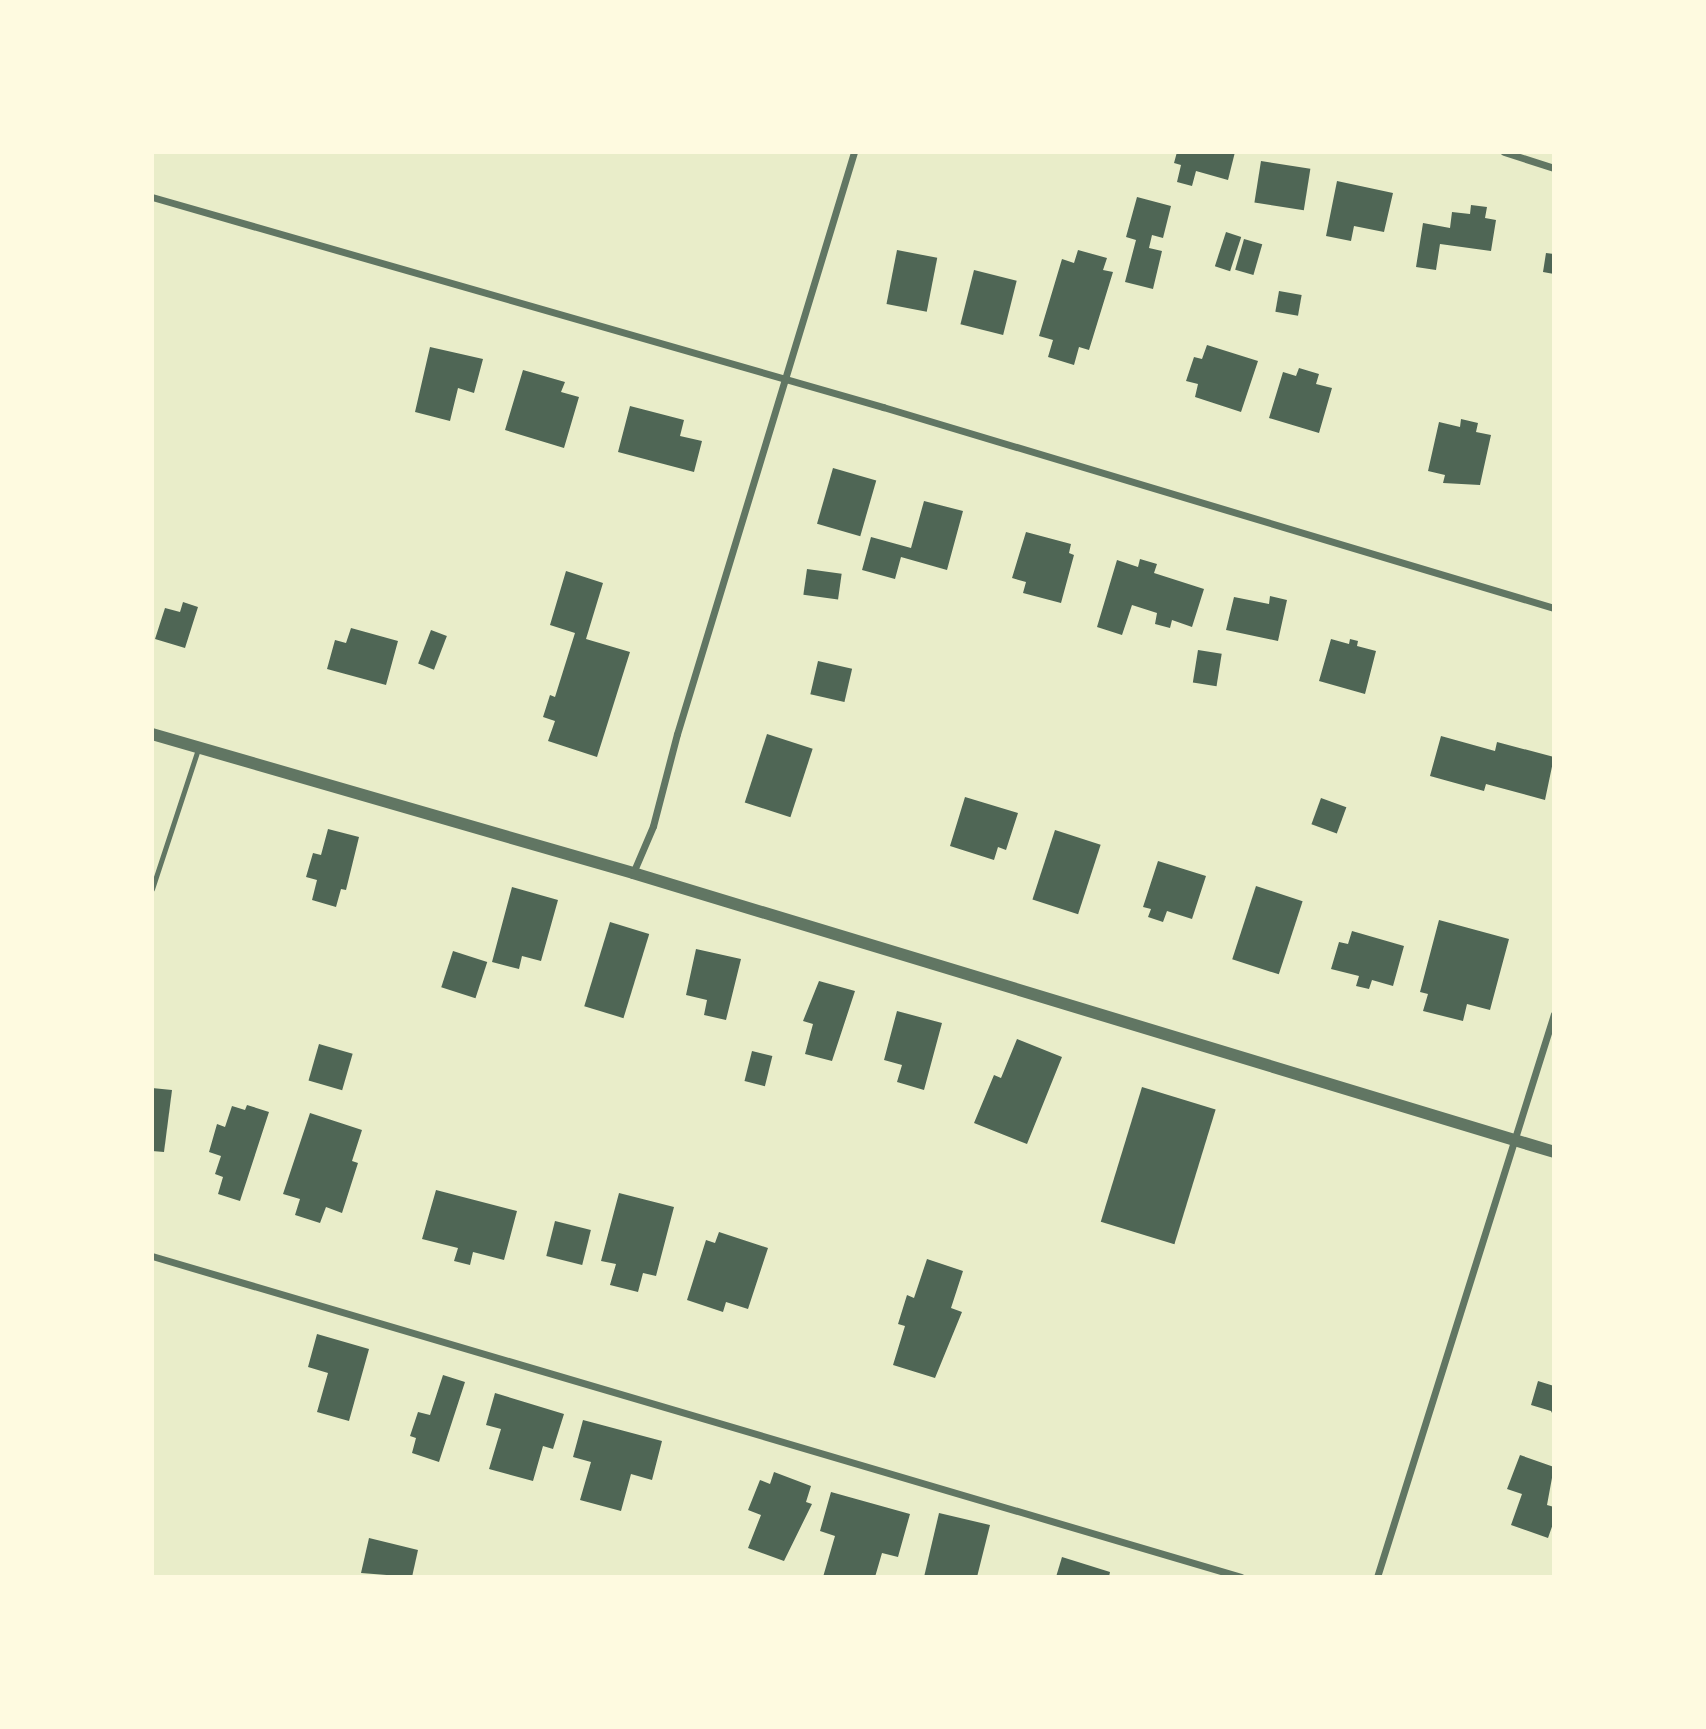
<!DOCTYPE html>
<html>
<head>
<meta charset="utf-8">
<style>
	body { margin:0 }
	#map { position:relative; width:1706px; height:1729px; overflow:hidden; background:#e9edc9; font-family:"Source Serif 4",serif }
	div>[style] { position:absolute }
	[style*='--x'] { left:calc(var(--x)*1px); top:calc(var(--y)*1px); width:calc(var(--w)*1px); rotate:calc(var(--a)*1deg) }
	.building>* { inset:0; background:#4f6655; transform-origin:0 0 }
	.service>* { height:5px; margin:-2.5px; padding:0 2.5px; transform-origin:2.5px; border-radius:2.5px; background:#617663 }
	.minor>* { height:7px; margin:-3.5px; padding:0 3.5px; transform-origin:3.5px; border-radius:3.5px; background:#617663 }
	.tertiary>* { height:12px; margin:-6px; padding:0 6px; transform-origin:6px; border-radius:6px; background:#617663 }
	span { translate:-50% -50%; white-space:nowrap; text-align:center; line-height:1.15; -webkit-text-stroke:7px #fefae0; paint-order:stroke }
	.frame { position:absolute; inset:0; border:154px solid #fefae0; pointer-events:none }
</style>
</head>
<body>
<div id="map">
	<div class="building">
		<i style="clip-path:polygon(1177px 152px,1235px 152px,1228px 180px,1196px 171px,1192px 186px,1177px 182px,1181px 165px,1174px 163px)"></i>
		<i style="left:1261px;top:161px;width:50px;height:42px;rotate:9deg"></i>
		<i style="clip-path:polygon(1337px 181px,1393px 193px,1384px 232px,1354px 226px,1351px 241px,1326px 236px)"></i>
		<i style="clip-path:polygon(1137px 197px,1171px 206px,1163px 238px,1152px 235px,1149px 248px,1162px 251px,1153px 289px,1125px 282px,1136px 240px,1126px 237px)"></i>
		<i style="clip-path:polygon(1471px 205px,1487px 207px,1485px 218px,1496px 220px,1491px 251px,1440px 244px,1436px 270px,1416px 267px,1423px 223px,1450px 228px,1452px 212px,1470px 214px)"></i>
		<i style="left:1226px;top:232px;width:16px;height:36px;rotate:18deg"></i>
		<i style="left:1244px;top:239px;width:19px;height:32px;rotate:16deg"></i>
		<i style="left:897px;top:250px;width:41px;height:55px;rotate:11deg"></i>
		<i style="clip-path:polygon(1078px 250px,1107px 258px,1103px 270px,1113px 272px,1089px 350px,1079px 347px,1074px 365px,1048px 357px,1053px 340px,1039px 336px,1062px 259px,1074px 263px)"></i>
		<i style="clip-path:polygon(1546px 253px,1554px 254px,1554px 274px,1543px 272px)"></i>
		<i style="left:974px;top:270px;width:44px;height:56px;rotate:14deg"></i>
		<i style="left:1279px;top:291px;width:23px;height:21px;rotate:10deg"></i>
		<i style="clip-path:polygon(1207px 345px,1258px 361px,1241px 412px,1195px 397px,1198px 384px,1186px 381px,1194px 357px,1202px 359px)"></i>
		<i style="clip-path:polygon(430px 347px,483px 359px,474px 393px,458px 388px,450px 421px,415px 412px)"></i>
		<i style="clip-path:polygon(1299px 368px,1319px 374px,1316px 384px,1332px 388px,1319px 433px,1269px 418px,1283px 372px,1296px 376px)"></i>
		<i style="clip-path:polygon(523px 370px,565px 382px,561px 392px,579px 397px,564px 448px,505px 430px)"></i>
		<i style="clip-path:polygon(630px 406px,684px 420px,680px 436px,702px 441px,694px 472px,618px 452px)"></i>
		<i style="clip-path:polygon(1461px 419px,1478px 423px,1476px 432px,1491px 435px,1480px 485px,1443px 483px,1445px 475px,1428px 471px,1439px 422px,1460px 427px)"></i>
		<i style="left:833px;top:468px;width:45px;height:58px;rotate:16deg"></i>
		<i style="clip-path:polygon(924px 501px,963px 511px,947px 570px,901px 557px,895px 579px,862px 570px,871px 537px,911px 548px)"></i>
		<i style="clip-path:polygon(1026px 532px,1071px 544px,1069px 553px,1074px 555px,1061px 603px,1023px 593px,1026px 582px,1012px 578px)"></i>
		<i style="clip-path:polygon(1140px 559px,1157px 564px,1154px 573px,1204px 589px,1192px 627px,1172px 620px,1170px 628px,1155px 624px,1157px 613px,1132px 605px,1122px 635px,1097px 627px,1117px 560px,1138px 567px)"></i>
		<i style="left:807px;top:569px;width:35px;height:26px;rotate:8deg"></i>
		<i style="clip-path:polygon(566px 571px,603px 583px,586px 639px,630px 652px,597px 757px,548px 741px,555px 721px,543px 717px,550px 695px,555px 697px,575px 633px,550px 625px)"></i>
		<i style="clip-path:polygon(1270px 596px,1287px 600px,1278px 641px,1226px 630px,1234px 597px,1269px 604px)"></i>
		<i style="clip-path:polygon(183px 602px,198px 607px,185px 648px,155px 639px,165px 608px,180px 612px)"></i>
		<i style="clip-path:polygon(351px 628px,398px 641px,386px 685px,327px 669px,335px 640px,346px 643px)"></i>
		<i style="left:431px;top:630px;width:17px;height:36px;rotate:21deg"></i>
		<i style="clip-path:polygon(1331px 639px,1349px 644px,1350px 639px,1358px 641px,1357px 646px,1376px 651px,1365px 694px,1319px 681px)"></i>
		<i style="left:1198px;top:650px;width:24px;height:33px;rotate:9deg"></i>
		<i style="left:818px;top:661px;width:35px;height:34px;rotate:13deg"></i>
		<i style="left:767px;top:734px;width:48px;height:72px;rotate:18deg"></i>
		<i style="clip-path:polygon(1441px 736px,1495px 751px,1497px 742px,1554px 757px,1545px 800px,1486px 784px,1484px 791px,1430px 776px)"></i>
		<i style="clip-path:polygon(965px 797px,1018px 813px,1006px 850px,998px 847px,994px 860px,950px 846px)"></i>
		<i style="left:1321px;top:798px;width:27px;height:28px;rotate:20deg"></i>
		<i style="clip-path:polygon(328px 829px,359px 837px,346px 890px,341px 889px,336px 907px,312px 900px,317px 880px,306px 877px,313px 853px,321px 855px)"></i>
		<i style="left:1055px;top:830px;width:48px;height:73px;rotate:18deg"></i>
		<i style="clip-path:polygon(1158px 861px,1206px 876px,1192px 919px,1167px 911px,1163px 922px,1148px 917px,1151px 909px,1143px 907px)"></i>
		<i style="left:1256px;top:886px;width:49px;height:77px;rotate:18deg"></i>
		<i style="clip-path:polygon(512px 887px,558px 900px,541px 961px,522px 956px,519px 969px,492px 962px)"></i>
		<i style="clip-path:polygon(1439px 920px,1509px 939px,1490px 1010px,1467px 1004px,1463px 1021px,1423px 1011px,1428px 994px,1420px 992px)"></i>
		<i style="left:610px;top:922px;width:41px;height:88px;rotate:17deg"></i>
		<i style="clip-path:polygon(1352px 931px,1404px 946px,1393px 986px,1372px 980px,1369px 989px,1356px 986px,1359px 976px,1331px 969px,1339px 942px,1348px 944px)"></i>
		<i style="clip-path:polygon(696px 949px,741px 959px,726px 1020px,704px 1015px,707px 1000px,686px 995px)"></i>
		<i style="left:453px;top:951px;width:36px;height:38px;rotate:18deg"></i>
		<i style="clip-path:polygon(819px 981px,855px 991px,832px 1061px,805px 1054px,813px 1024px,803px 1021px)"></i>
		<i style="clip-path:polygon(897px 1011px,942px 1023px,924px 1090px,897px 1082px,902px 1065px,884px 1060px)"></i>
		<i style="clip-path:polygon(1017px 1039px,1062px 1057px,1027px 1144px,974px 1123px,994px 1075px,1001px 1078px)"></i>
		<i style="left:319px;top:1044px;width:35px;height:38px;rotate:16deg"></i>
		<i style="left:752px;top:1051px;width:21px;height:31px;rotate:14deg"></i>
		<i style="left:1142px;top:1087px;width:77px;height:141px;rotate:17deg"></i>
		<i style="clip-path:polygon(152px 1088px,172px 1090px,164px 1152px,152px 1151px)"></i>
		<i style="clip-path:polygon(247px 1105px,269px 1112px,240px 1201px,218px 1194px,223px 1177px,215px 1174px,221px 1156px,209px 1152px,217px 1124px,225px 1127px,232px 1106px,245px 1110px)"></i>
		<i style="clip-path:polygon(310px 1113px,362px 1130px,352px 1161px,358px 1163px,342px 1213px,326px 1207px,320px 1223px,295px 1215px,300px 1199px,283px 1194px)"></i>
		<i style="clip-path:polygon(436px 1190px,517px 1211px,504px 1260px,473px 1252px,470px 1265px,454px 1261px,458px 1248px,422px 1239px)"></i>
		<i style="clip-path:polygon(619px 1193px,674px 1207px,656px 1276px,643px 1273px,638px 1292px,610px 1285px,616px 1264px,601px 1261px)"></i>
		<i style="left:555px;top:1221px;width:37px;height:36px;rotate:14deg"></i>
		<i style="clip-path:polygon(719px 1232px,768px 1248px,748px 1309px,726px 1302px,723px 1312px,687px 1300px,706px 1240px,715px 1243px)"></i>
		<i style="clip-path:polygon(927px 1259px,963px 1271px,951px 1308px,962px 1312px,935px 1378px,893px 1365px,905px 1326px,898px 1324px,907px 1295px,914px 1298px)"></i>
		<i style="clip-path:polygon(317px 1334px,369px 1349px,349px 1421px,317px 1412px,328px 1373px,308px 1367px)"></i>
		<i style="clip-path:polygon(443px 1375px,465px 1382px,439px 1462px,412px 1453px,416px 1438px,410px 1436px,418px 1412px,430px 1415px)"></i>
		<i style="clip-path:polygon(1538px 1381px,1554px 1386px,1554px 1417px,1551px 1411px,1531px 1405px)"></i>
		<i style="clip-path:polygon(495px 1393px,564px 1414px,553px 1449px,543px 1446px,533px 1481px,489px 1469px,501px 1429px,486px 1425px)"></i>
		<i style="clip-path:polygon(583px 1420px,662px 1441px,652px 1480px,631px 1474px,621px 1511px,580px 1500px,591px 1462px,573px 1457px)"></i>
		<i style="clip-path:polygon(1520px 1455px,1554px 1467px,1547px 1505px,1554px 1507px,1554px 1521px,1548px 1538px,1511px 1525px,1522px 1494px,1507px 1489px)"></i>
		<i style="clip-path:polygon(774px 1472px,811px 1486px,806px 1502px,812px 1504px,784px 1561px,748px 1548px,761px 1515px,748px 1510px,760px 1480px,770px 1484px)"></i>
		<i style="clip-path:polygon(831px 1492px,910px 1514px,898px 1557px,882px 1553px,875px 1577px,823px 1577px,835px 1536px,820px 1531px)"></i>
		<i style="clip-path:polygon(939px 1513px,990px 1525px,977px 1577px,924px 1577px)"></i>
		<i style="clip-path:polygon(369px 1538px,418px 1550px,412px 1577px,361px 1573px)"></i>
		<i style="clip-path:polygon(1062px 1557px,1110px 1572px,1109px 1577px,1056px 1577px)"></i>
	</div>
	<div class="service">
		<i style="--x:152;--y:889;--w:147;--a:-71.8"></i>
	</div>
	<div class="minor">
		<i style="--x:1504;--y:152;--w:52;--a:17.7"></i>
		<i style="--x:152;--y:197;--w:761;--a:16.03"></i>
		<i style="--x:883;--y:407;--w:700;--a:16.68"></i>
		<i style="--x:633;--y:873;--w:51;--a:-66.9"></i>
		<i style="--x:653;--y:826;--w:95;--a:-75.4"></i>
		<i style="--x:677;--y:734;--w:608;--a:-73.08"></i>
		<i style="--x:152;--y:1256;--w:1135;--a:16.42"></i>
		<i style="--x:1377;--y:1577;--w:590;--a:-72.55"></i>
	</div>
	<div class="tertiary">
		<i style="--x:152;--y:734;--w:501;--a:16.12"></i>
		<i style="--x:633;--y:873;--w:962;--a:16.85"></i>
	</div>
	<div class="frame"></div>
</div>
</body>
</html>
